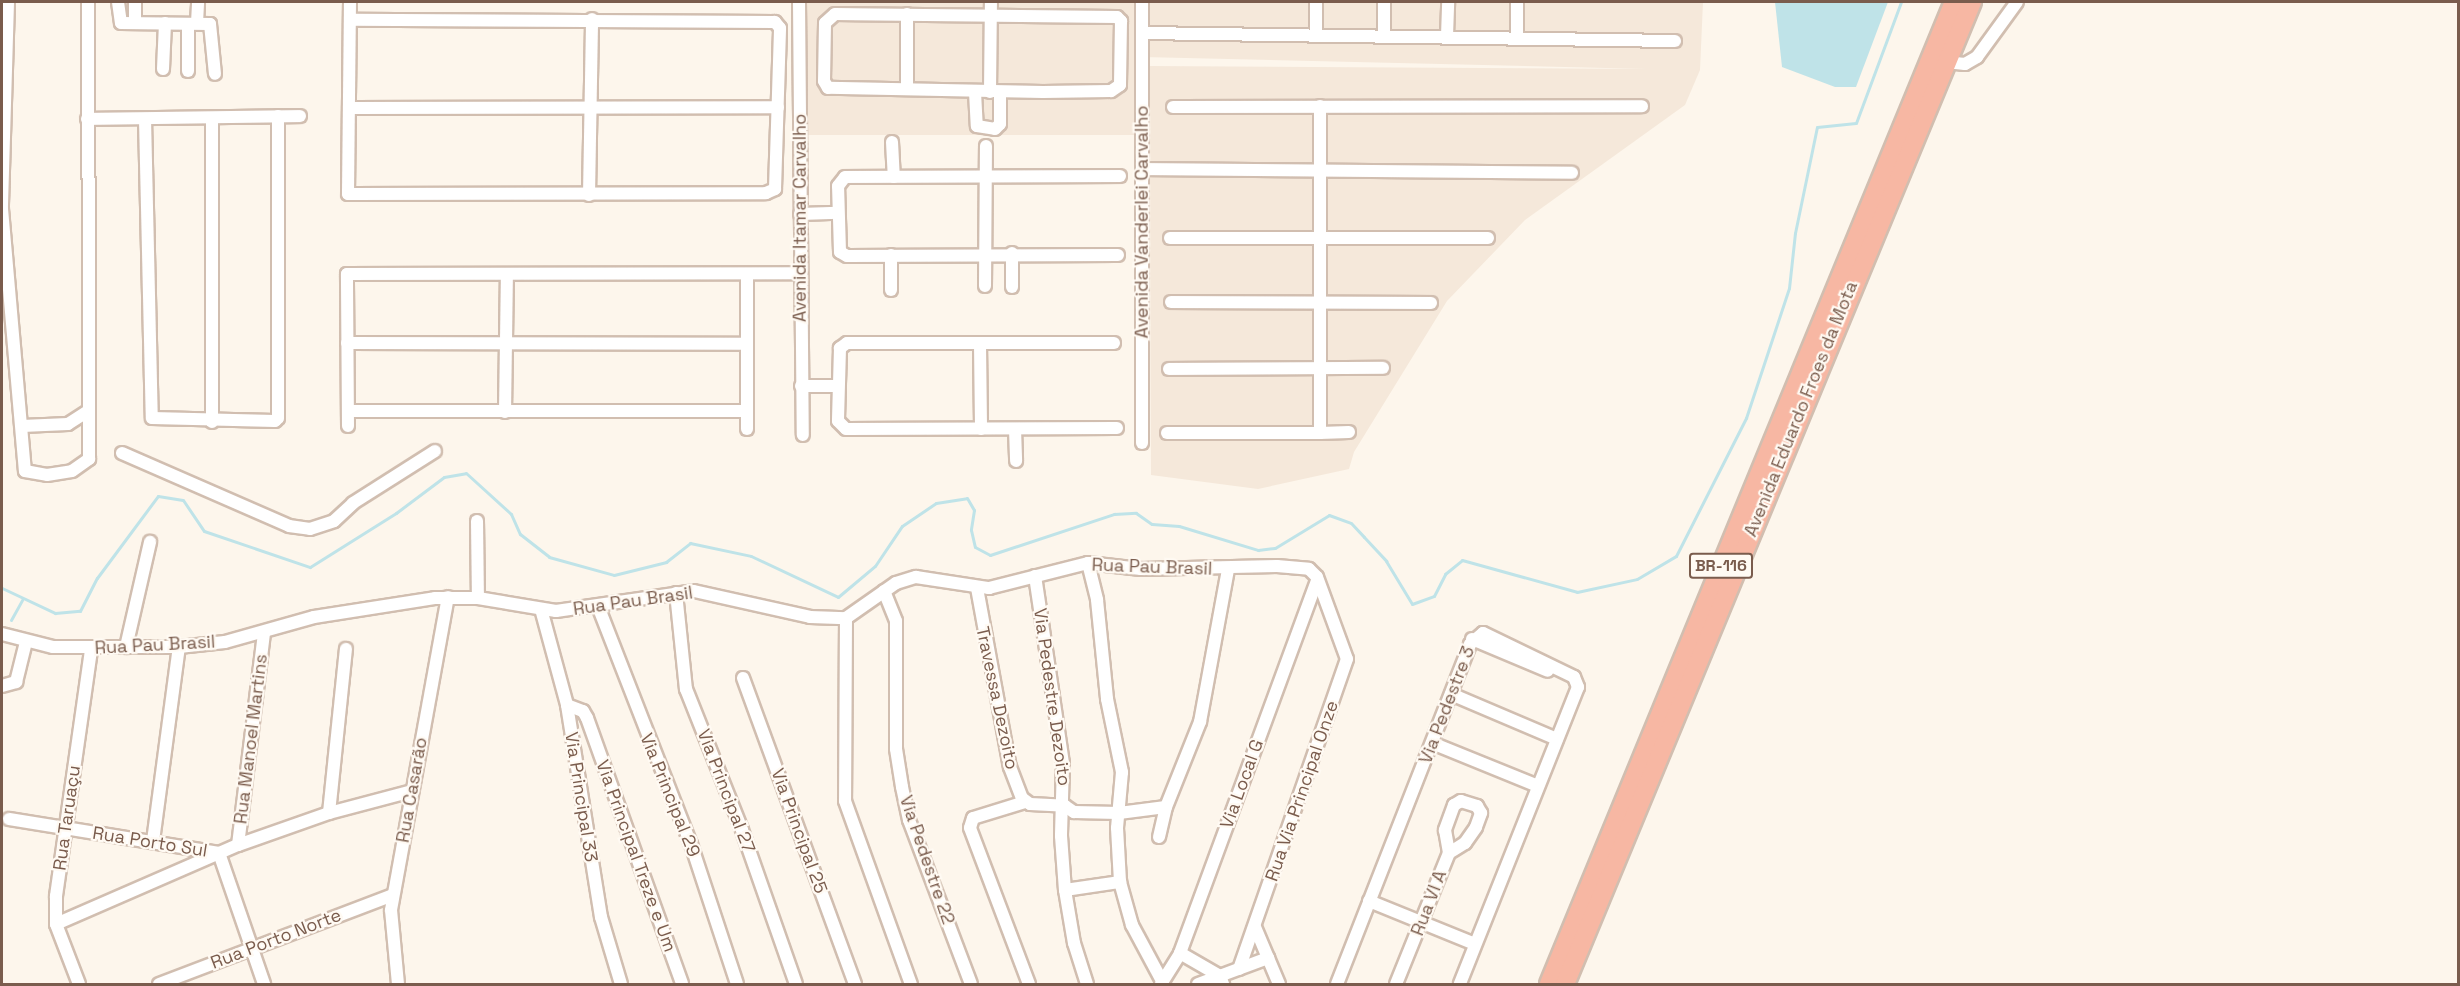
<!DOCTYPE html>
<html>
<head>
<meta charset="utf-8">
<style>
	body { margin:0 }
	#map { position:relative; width:2460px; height:986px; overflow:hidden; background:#fdf6ec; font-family:"Space Grotesk",sans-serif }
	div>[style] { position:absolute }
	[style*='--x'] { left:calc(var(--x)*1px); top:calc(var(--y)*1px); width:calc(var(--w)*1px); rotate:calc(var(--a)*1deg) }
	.residential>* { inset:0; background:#f5e8da; transform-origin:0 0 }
	.water>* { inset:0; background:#bfe3e8 }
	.stream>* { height:3px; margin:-1.5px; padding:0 1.5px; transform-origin:1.5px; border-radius:1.5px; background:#bfe3e8 }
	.roads { filter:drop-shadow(2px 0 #d1beb0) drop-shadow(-2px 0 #d1beb0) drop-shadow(0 2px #d1beb0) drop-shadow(0 -2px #d1beb0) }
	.minor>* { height:12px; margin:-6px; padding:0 6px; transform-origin:6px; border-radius:6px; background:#fff }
	.highway>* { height:18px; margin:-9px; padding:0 9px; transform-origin:9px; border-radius:9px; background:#f7b7a3 }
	span { translate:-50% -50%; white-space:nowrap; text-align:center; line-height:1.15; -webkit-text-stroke:4.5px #fffaf3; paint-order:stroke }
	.shield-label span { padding:2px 4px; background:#fffaf3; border:2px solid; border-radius:4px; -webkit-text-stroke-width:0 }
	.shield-label { font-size:16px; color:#7a5c4d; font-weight:700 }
	.street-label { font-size:18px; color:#7a5c4d }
	.frame { position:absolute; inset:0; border:3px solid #7a5c4d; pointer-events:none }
</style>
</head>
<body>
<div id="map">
	<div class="residential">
		<i style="left:807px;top:2px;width:327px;height:133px"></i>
		<i style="clip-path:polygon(1141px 2px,1703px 2px,1700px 70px,1685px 105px,1525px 220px,1447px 301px,1354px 452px,1349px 469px,1258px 489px,1151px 475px,1149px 66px,1647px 69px,1142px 57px)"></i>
	</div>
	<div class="water">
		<i style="clip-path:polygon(1775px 2px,1888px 2px,1856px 87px,1835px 87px,1782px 67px)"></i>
	</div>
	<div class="stream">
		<i style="--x:2;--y:588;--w:59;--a:25.3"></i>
		<i style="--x:55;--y:613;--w:25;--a:-5"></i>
		<i style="--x:80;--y:611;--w:37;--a:-63"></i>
		<i style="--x:97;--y:578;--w:102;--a:-53.4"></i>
		<i style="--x:158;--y:496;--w:25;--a:9"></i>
		<i style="--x:183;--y:500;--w:37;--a:56"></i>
		<i style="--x:204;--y:531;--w:112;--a:18.8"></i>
		<i style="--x:310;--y:567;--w:102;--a:-32.1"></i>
		<i style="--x:396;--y:513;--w:60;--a:-36.9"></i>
		<i style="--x:444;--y:477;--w:22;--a:-10"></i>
		<i style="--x:466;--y:473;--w:61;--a:42.3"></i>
		<i style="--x:511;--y:514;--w:22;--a:66"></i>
		<i style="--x:520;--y:534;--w:37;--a:38"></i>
		<i style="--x:549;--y:557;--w:67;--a:15.5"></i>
		<i style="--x:614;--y:575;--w:54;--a:-14"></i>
		<i style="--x:666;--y:562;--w:31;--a:-38"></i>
		<i style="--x:690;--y:543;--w:62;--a:12"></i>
		<i style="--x:751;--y:556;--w:96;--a:25.2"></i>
		<i style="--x:838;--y:597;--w:48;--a:-40"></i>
		<i style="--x:875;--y:566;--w:48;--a:-56"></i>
		<i style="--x:902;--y:526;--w:41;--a:-34.1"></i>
		<i style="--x:936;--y:503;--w:31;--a:-9"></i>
		<i style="--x:967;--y:498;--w:14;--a:60"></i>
		<i style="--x:974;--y:510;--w:20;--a:99"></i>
		<i style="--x:971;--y:530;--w:17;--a:77"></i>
		<i style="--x:975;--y:547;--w:17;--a:28"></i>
		<i style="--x:990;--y:555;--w:131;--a:-18.3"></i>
		<i style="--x:1114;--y:514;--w:22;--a:-3"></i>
		<i style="--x:1136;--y:513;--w:19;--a:35"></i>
		<i style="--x:1152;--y:524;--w:27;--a:4"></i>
		<i style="--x:1179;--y:526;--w:83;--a:16.9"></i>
		<i style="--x:1258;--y:550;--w:17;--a:-7"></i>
		<i style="--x:1275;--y:548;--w:63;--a:-31.4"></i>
		<i style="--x:1329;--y:515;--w:23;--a:20"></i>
		<i style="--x:1351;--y:523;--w:19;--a:47"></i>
		<i style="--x:1364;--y:537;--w:33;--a:47"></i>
		<i style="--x:1386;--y:561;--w:50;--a:58.8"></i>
		<i style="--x:1412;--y:604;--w:23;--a:-20"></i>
		<i style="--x:1434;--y:596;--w:25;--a:-63"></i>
		<i style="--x:1445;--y:574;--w:22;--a:-39"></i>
		<i style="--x:1462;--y:560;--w:119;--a:15.5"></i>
		<i style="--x:1577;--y:592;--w:61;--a:-12.2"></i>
		<i style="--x:1637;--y:579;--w:45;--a:-30.5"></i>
		<i style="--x:1676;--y:556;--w:155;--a:-63.1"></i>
		<i style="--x:1746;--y:418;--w:137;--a:-71.7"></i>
		<i style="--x:1789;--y:288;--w:55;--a:-83.8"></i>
		<i style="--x:1795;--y:233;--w:108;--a:-78.3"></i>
		<i style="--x:1817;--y:127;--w:39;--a:-6"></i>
		<i style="--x:1856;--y:123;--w:129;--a:-69.6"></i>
		<i style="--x:11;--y:620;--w:23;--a:-61"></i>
	</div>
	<div class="roads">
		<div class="minor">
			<i style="--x:8;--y:2;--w:207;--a:91.7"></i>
			<i style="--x:2;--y:209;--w:263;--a:85"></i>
			<i style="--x:25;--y:471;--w:22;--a:10"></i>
			<i style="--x:47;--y:475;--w:25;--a:-9"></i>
			<i style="--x:72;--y:471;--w:21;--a:-35"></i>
			<i style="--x:89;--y:459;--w:457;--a:-90.1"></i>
			<i style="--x:118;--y:2;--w:21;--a:82"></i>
			<i style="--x:121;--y:23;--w:89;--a:0.6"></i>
			<i style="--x:210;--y:24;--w:50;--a:84.3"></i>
			<i style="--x:350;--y:2;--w:192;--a:90.6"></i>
			<i style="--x:348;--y:194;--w:418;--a:-0.1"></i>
			<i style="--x:766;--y:193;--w:10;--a:-24"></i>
			<i style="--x:775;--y:189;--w:161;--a:-88.2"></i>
			<i style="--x:780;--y:28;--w:8;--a:-130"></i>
			<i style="--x:775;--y:22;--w:425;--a:-179.7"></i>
			<i style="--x:799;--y:2;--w:433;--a:89.5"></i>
			<i style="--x:1142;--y:2;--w:441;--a:90"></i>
			<i style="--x:1384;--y:2;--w:34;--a:90"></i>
			<i style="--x:1517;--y:2;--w:35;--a:90"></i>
			<i style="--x:835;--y:14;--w:282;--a:0.6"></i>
			<i style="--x:1117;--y:17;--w:6;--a:45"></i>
			<i style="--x:1121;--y:21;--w:64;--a:90.9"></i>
			<i style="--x:1120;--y:85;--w:11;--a:146"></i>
			<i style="--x:1111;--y:91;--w:68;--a:179.2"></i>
			<i style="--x:1043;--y:92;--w:215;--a:-178.9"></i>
			<i style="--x:828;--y:88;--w:8;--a:-120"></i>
			<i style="--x:824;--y:81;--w:58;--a:-89"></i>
			<i style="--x:825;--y:23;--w:13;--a:-42"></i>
			<i style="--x:907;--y:14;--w:75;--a:90"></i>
			<i style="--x:135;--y:23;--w:21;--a:-90"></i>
			<i style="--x:197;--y:23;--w:21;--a:-87"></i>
			<i style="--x:188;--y:24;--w:47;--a:90"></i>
			<i style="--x:1142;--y:33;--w:533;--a:0.86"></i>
			<i style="--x:1316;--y:35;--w:33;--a:-90"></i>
			<i style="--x:1447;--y:36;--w:34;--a:-88"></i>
			<i style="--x:1946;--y:62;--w:19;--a:6"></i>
			<i style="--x:1965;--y:64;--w:14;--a:-30"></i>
			<i style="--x:1977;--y:57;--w:68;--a:-54"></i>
			<i style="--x:163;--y:69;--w:46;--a:-87.5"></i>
			<i style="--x:975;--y:92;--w:34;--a:87"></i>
			<i style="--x:977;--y:126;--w:18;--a:9"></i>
			<i style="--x:995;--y:129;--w:7;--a:-45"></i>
			<i style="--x:1000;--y:124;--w:32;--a:-90"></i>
			<i style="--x:990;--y:92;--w:90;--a:-89.4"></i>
			<i style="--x:1173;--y:107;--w:469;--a:-0.1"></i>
			<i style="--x:350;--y:108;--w:428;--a:-0.1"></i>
			<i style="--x:212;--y:118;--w:304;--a:90"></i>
			<i style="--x:87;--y:119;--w:213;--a:-0.8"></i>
			<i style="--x:145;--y:119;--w:299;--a:88.7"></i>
			<i style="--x:152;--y:418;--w:123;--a:1.4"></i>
			<i style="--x:275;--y:421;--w:4;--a:-45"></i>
			<i style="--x:278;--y:418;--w:302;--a:-90"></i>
			<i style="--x:892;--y:142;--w:35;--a:87"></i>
			<i style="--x:1143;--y:169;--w:429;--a:0.5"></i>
			<i style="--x:589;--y:195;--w:176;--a:-89"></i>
			<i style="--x:800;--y:214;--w:38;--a:-2"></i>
			<i style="--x:1170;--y:238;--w:318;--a:0"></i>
			<i style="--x:1118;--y:255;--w:271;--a:179.8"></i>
			<i style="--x:847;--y:256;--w:8;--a:-150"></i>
			<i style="--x:840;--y:252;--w:66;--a:-91.7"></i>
			<i style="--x:838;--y:186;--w:11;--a:-52"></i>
			<i style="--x:845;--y:177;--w:275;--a:-0.2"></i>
			<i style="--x:747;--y:274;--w:155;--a:90"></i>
			<i style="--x:985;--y:286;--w:140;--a:-89.6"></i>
			<i style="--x:1012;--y:287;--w:34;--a:-90"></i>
			<i style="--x:891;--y:290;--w:35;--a:-90"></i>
			<i style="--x:1171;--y:302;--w:260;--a:0.2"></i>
			<i style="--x:347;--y:343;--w:400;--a:0.1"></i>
			<i style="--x:1114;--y:343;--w:267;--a:180"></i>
			<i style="--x:847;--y:343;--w:9;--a:144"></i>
			<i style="--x:840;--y:348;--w:73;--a:91.6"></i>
			<i style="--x:838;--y:421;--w:11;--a:45"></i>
			<i style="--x:846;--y:429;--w:271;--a:-0.2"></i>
			<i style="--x:980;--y:344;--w:85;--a:89.3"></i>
			<i style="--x:1169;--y:369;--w:214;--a:-0.3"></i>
			<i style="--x:801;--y:386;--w:37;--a:0"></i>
			<i style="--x:348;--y:411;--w:398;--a:0"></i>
			<i style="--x:505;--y:412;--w:138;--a:-89.2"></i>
			<i style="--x:22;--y:426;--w:46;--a:-2.5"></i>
			<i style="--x:68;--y:424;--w:24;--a:-33"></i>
			<i style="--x:348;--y:426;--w:152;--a:-90.4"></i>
			<i style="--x:347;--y:274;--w:453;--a:-0.1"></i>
			<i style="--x:1015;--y:429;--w:32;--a:88"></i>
			<i style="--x:1167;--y:433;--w:153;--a:0"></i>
			<i style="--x:1320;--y:433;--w:327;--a:-90"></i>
			<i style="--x:1320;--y:433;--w:29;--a:-2"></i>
			<i style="--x:122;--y:453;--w:182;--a:23.6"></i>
			<i style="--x:289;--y:526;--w:21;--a:8"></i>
			<i style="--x:310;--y:529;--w:25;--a:-18"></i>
			<i style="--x:334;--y:521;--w:26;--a:-43"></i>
			<i style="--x:353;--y:503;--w:97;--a:-32.4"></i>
			<i style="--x:477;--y:521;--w:77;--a:89.3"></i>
			<i style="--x:1088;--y:563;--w:38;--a:76"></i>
			<i style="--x:1097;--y:600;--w:100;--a:84.2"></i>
			<i style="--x:1107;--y:699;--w:75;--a:78.4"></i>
			<i style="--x:1122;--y:772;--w:56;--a:95.1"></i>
			<i style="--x:1117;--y:828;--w:54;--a:86.8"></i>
			<i style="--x:1120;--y:882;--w:45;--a:74.4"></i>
			<i style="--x:1132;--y:925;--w:64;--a:61.8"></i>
			<i style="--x:1035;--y:576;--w:189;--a:81.5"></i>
			<i style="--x:1063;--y:763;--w:73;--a:91.6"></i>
			<i style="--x:1061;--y:836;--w:54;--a:85.8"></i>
			<i style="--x:1065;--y:890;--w:54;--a:80.4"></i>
			<i style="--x:1074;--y:943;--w:43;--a:72.4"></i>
			<i style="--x:977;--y:588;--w:182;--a:79.6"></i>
			<i style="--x:1010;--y:767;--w:33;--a:69"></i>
			<i style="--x:1022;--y:798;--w:10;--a:37"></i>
			<i style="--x:1030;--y:804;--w:35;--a:3"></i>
			<i style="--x:1065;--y:806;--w:11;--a:34"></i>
			<i style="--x:1074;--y:812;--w:45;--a:1.3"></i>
			<i style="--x:1119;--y:813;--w:47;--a:-7.3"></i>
			<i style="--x:884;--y:591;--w:32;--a:68"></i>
			<i style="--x:896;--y:621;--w:128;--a:90"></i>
			<i style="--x:896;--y:749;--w:38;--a:81"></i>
			<i style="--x:902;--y:787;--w:34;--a:78"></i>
			<i style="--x:909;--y:820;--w:175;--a:69.3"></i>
			<i style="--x:676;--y:593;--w:97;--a:84.1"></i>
			<i style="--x:686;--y:689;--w:152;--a:68.3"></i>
			<i style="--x:742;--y:830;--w:163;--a:70.7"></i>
			<i style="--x:598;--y:606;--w:256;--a:68.7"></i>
			<i style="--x:691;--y:844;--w:147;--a:71.8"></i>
			<i style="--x:541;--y:609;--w:99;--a:74.8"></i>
			<i style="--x:567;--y:705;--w:215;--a:80.9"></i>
			<i style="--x:601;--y:917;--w:70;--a:73.4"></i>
			<i style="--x:846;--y:618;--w:183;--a:90.3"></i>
			<i style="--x:845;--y:801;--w:195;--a:70.2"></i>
			<i style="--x:2;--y:634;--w:53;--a:14.3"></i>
			<i style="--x:53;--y:647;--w:126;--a:0"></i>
			<i style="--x:179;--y:647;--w:46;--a:-6.2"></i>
			<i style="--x:225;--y:642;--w:92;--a:-15.7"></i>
			<i style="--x:314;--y:617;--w:122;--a:-8.9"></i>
			<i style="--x:435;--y:598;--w:43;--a:0"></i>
			<i style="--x:478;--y:598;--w:79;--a:9.5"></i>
			<i style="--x:556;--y:611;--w:139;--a:-8.2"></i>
			<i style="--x:694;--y:591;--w:119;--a:12.6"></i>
			<i style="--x:810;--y:617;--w:36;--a:2"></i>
			<i style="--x:846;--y:618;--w:61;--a:-35"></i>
			<i style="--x:896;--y:583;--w:21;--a:-17"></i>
			<i style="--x:916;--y:577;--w:74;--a:8.6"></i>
			<i style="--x:989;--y:588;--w:102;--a:-14.2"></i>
			<i style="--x:1088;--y:563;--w:53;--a:6.5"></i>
			<i style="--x:1141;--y:569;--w:136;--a:-1.3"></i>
			<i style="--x:1277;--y:566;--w:32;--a:5"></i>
			<i style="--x:1309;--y:569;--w:11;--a:45"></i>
			<i style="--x:1317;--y:577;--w:87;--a:69.9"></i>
			<i style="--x:1347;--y:659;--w:328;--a:109.2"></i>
			<i style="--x:1472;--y:639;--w:82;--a:22.8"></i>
			<i style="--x:126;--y:647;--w:108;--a:-77.1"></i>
			<i style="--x:743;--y:678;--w:326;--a:69.9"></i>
			<i style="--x:2;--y:686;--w:15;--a:-16"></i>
			<i style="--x:16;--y:682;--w:41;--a:-76"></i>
			<i style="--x:1451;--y:694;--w:115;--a:23"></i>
			<i style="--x:567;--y:705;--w:17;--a:21"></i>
			<i style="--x:583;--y:711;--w:8;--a:60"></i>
			<i style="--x:587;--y:718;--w:282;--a:70.3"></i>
			<i style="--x:1432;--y:743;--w:114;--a:22.1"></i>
			<i style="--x:1025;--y:802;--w:54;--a:162.9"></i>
			<i style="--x:973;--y:818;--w:10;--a:107"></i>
			<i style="--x:970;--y:828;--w:167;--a:69.3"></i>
			<i style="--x:329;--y:813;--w:165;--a:-84.1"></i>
			<i style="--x:9;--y:819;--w:213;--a:9.2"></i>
			<i style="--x:1159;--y:837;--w:31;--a:-77"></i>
			<i style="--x:1166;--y:807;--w:92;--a:-68.2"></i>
			<i style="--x:1200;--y:722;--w:156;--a:-79.6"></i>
			<i style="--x:153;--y:841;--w:196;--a:-82.4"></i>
			<i style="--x:238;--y:845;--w:214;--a:-83"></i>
			<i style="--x:219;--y:853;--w:139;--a:71"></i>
			<i style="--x:1065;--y:890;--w:56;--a:-8.3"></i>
			<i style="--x:1369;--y:901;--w:114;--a:22.1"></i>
			<i style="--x:56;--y:924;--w:198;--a:-23.5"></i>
			<i style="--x:238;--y:845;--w:96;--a:-19.4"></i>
			<i style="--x:329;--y:813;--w:86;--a:-14.8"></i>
			<i style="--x:1255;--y:927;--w:62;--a:67.2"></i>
			<i style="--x:1180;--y:953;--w:46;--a:29.9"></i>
			<i style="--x:1220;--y:976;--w:9;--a:69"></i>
			<i style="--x:79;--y:984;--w:64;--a:-111"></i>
			<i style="--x:56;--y:924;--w:28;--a:-90"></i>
			<i style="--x:56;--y:896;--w:249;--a:-81.9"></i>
			<i style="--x:159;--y:984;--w:250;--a:-20.8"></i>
			<i style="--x:398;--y:984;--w:74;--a:-95.4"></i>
			<i style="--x:391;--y:910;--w:318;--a:-79.7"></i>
			<i style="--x:1161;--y:984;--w:36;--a:-58"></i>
			<i style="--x:1180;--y:953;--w:396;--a:-69.8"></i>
			<i style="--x:1198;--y:984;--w:75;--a:-20.4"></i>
			<i style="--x:1337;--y:984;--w:365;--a:-68.6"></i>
			<i style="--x:1470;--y:644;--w:17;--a:-40"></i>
			<i style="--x:1483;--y:633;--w:101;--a:25.8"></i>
			<i style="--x:1574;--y:677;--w:11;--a:68"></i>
			<i style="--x:1578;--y:687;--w:320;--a:111.7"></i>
			<i style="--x:1396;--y:984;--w:141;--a:-68"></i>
			<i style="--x:1449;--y:853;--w:19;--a:-32"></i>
			<i style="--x:1465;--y:843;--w:19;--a:-55"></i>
			<i style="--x:1476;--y:827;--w:15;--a:-70"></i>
			<i style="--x:1481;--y:813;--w:8;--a:-120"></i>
			<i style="--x:1477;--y:806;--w:17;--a:-163"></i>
			<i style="--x:1461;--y:801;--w:8;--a:150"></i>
			<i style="--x:1454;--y:805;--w:27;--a:110"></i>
			<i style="--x:1445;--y:830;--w:23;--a:80"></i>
		</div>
		<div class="highway">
			<i style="--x:1549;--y:984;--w:1062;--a:-67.59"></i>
			<i style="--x:1565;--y:984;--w:1063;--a:-67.49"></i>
		</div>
	</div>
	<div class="shield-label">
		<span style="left:1721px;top:566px">BR-116</span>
	</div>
	<div class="street-label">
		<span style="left:800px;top:218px;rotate:-90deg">Avenida Itamar Carvalho</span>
		<span style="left:1142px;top:222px;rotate:-90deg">Avenida Vanderlei Carvalho</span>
		<span style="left:1801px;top:409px;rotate:-68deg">Avenida Eduardo Froes da Mota</span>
		<span style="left:1152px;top:567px;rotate:2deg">Rua Pau Brasil</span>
		<span style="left:633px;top:601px;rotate:-8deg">Rua Pau Brasil</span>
		<span style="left:155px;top:645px;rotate:-3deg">Rua Pau Brasil</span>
		<span style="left:1052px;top:697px;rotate:82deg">Via Pedestre Dezoito</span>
		<span style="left:997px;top:698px;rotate:78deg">Travessa Dezoito</span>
		<span style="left:1447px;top:705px;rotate:-69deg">Via Pedestre 3</span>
		<span style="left:251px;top:739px;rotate:-83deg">Rua Manoel Martins</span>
		<span style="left:1242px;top:784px;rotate:-70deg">Via Local G</span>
		<span style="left:412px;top:790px;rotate:-80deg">Rua Casarão</span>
		<span style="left:726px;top:791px;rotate:69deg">Via Principal 27</span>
		<span style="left:1302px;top:791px;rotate:-71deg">Rua Via Principal Onze</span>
		<span style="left:670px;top:795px;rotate:68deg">Via Principal 29</span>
		<span style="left:581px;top:797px;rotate:81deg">Via Principal 33</span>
		<span style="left:67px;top:818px;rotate:-82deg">Rua Taruaçu</span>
		<span style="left:799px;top:831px;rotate:70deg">Via Principal 25</span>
		<span style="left:150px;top:842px;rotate:9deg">Rua Porto Sul</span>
		<span style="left:636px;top:856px;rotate:70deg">Via Principal Treze e Um</span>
		<span style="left:927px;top:860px;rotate:71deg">Via Pedestre 22</span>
		<span style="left:1429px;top:903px;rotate:-69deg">Rua VI A</span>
		<span style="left:276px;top:939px;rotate:-21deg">Rua Porto Norte</span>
	</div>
	<div class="frame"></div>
</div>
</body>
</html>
